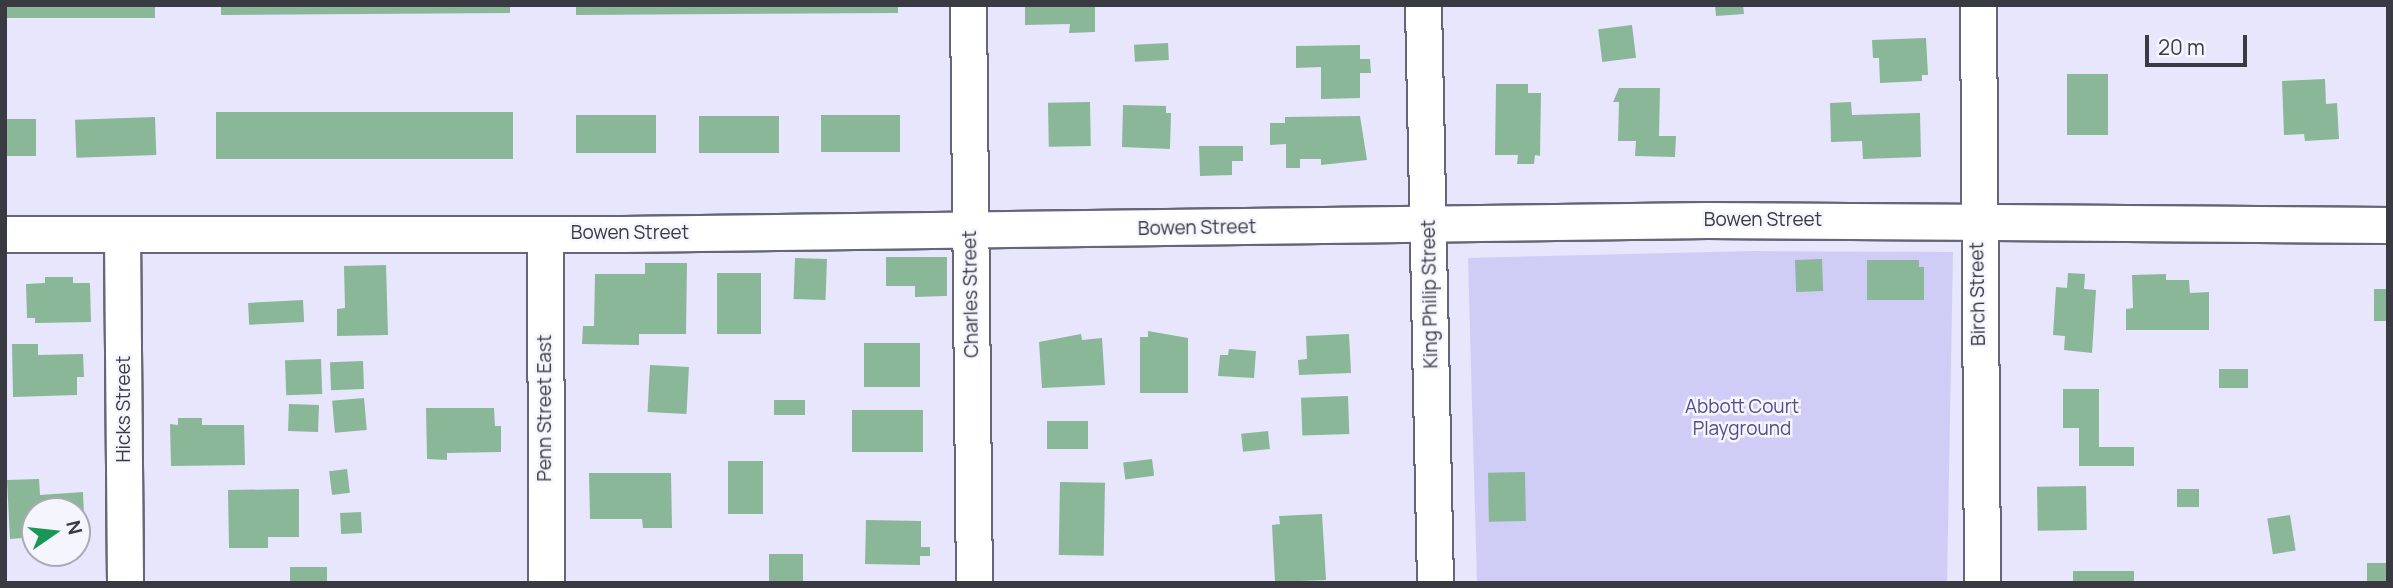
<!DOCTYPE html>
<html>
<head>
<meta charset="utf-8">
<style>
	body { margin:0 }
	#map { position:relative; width:2393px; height:588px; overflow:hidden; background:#e7e6fd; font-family:Manrope,sans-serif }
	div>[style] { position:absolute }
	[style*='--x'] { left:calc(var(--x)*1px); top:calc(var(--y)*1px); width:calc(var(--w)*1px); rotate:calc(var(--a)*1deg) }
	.green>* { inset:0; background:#cfcdf5 }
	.building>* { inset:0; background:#8ab797; transform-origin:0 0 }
	.roads { filter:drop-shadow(2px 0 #676679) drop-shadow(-2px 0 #676679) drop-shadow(0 2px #676679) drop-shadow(0 -2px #676679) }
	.minor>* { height:35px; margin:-17.5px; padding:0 17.5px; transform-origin:17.5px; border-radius:17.5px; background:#fff }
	span { translate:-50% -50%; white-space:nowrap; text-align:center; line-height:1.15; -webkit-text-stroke:5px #f5f5fe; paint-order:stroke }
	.street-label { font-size:19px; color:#3a3a43 }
	.park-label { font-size:19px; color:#534c88 }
	.frame { position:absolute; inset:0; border:7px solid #3a3a43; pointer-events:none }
	.north { position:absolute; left:21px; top:497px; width:70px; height:70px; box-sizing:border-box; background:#f5f5fe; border:2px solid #aaaab3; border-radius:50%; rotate:76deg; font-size:19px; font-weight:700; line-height:28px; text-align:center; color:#3a3a43 }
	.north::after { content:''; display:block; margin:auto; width:24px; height:32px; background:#199755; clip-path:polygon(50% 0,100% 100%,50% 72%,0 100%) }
	.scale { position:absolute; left:2145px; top:35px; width:102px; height:32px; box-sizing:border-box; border:4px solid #3a3a43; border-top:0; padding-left:9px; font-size:21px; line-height:24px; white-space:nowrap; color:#3a3a43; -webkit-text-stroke:5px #f5f5fe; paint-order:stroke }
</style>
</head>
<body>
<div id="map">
	<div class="green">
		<i style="clip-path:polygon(1752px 251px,1953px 252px,1947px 583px,1477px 583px,1468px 258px)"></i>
	</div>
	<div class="building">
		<i style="left:5px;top:5px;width:150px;height:13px"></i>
		<i style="clip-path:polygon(221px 5px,510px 5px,510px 13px,221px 15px)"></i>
		<i style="clip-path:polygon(576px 5px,898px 5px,898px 13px,576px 15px)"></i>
		<i style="clip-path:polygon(1025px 5px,1095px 5px,1095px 32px,1069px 33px,1070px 24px,1025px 25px)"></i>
		<i style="clip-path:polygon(1715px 5px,1743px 5px,1744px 14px,1716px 16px)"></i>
		<i style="left:1632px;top:25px;width:33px;height:34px;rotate:83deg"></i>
		<i style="clip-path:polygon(1926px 38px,1928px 75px,1922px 75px,1922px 81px,1880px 83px,1879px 58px,1873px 58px,1872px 40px)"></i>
		<i style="left:1168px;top:43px;width:17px;height:34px;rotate:87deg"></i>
		<i style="clip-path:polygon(1360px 45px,1360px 59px,1370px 59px,1371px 73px,1360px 73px,1360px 98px,1321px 99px,1321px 67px,1296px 68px,1296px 46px)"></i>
		<i style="left:2067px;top:74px;width:41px;height:61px"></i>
		<i style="clip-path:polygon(2325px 79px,2326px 104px,2337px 103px,2339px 139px,2305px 141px,2304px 134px,2284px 135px,2282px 81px)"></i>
		<i style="clip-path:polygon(1496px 84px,1528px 84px,1528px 93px,1541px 93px,1540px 156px,1535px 155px,1534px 164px,1517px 164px,1518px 155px,1495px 155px)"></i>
		<i style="clip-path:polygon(1619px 88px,1660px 88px,1659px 136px,1676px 136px,1675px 157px,1635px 156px,1636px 141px,1618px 141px,1619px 102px,1613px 102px)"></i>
		<i style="left:1090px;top:102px;width:44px;height:42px;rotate:89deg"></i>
		<i style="clip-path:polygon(1851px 102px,1852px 115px,1920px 113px,1921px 157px,1863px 159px,1862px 141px,1831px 142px,1830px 103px)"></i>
		<i style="clip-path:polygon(1123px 105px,1166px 106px,1166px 113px,1171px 113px,1170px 149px,1122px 147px)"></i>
		<i style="left:513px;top:112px;width:47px;height:297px;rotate:90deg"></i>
		<i style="left:656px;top:115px;width:38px;height:80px;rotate:90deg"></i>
		<i style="left:821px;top:115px;width:79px;height:37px"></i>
		<i style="left:699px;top:116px;width:80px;height:37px"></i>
		<i style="clip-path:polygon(1360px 116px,1367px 160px,1321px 165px,1321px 159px,1300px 159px,1300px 168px,1286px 168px,1286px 144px,1270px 145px,1270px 123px,1285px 123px,1285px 117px)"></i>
		<i style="left:155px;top:117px;width:38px;height:80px;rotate:88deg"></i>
		<i style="left:5px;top:119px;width:31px;height:37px"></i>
		<i style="clip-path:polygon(1199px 146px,1243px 146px,1243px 161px,1232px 161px,1232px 175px,1200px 176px)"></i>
		<i style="clip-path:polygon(886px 257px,947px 257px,947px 296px,915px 297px,915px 286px,886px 286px)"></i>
		<i style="left:795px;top:258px;width:32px;height:41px;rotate:2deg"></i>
		<i style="left:1822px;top:259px;width:32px;height:27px;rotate:88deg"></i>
		<i style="clip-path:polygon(1867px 260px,1919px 260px,1919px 267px,1924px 267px,1924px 300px,1867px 300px)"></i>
		<i style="clip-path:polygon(645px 263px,687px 263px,686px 334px,639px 334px,639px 345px,582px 344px,583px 326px,594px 326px,595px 274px,645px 274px)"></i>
		<i style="clip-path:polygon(386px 265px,388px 335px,337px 336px,337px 309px,345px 308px,344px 266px)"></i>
		<i style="left:717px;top:273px;width:44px;height:61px"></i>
		<i style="clip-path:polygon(2068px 273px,2085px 274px,2084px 289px,2096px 290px,2092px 353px,2064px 350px,2065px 336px,2053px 335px,2056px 287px,2067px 288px)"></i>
		<i style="clip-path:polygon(2166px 274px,2166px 280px,2189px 280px,2190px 293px,2209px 292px,2209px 330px,2126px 330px,2126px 309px,2133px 308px,2132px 275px)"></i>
		<i style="clip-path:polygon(45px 277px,73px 277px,73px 283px,90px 283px,91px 322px,35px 323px,35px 318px,27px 318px,26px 284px,45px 283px)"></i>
		<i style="left:2374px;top:289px;width:14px;height:32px"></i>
		<i style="left:303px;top:300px;width:22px;height:55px;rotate:87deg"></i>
		<i style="clip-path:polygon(1148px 331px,1188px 338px,1188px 393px,1140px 393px,1140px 337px,1148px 337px)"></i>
		<i style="clip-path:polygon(1081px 334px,1082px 340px,1102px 338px,1105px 385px,1042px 388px,1039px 342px)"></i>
		<i style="clip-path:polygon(1349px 334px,1351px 373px,1299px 375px,1298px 360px,1307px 359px,1306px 336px)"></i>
		<i style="left:920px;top:343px;width:44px;height:56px;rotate:90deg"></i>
		<i style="clip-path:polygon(12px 344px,38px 344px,38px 355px,83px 354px,84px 377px,77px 377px,77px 395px,13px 397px)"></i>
		<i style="clip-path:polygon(1229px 349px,1256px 351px,1254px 378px,1218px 376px,1220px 355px,1228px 355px)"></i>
		<i style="left:321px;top:359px;width:35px;height:36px;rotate:88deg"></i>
		<i style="left:363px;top:361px;width:28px;height:33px;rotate:88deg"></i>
		<i style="left:650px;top:365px;width:39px;height:47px;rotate:3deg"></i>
		<i style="left:2248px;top:369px;width:19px;height:29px;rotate:90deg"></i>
		<i style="clip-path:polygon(2063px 389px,2099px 389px,2099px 447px,2134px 447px,2134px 466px,2079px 466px,2079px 428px,2063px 428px)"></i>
		<i style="left:1348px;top:396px;width:38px;height:47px;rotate:88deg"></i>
		<i style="left:364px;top:398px;width:32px;height:32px;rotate:85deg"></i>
		<i style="left:774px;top:400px;width:31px;height:15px"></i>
		<i style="left:289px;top:404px;width:30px;height:27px;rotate:2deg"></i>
		<i style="clip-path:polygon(426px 408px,494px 408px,495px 426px,501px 426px,501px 452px,447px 453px,447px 460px,427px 459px)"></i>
		<i style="left:852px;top:410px;width:71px;height:42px"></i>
		<i style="clip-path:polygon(178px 418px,202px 418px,202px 425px,244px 425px,245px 465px,171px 466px,170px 424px,178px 425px)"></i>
		<i style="left:1088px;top:421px;width:28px;height:41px;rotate:90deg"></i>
		<i style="left:1268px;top:431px;width:18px;height:27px;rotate:84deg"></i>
		<i style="left:1152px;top:459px;width:17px;height:29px;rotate:83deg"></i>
		<i style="left:763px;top:461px;width:53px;height:35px;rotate:90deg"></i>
		<i style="left:347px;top:469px;width:24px;height:18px;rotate:83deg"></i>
		<i style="left:1525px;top:472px;width:49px;height:37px;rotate:89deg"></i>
		<i style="clip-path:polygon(589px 473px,671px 473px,672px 528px,643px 528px,642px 519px,590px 519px)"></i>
		<i style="clip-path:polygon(39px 479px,40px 495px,83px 492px,84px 516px,77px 517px,77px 511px,35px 511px,35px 537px,10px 539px,7px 480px)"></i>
		<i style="left:1060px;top:482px;width:45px;height:73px;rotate:1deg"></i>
		<i style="left:2086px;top:486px;width:44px;height:49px;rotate:89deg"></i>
		<i style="clip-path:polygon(299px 489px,299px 537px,268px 537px,268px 548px,229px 548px,228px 490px)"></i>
		<i style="left:2199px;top:489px;width:18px;height:22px;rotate:90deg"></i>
		<i style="left:361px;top:512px;width:21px;height:21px;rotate:87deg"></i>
		<i style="clip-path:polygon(1322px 514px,1326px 580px,1275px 582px,1272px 525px,1280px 524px,1279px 516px)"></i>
		<i style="left:2290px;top:515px;width:36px;height:23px;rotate:81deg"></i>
		<i style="clip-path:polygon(866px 520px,921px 521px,921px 547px,930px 547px,930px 556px,920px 556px,920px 565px,865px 564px)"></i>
		<i style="left:769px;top:554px;width:34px;height:29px"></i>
		<i style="left:2388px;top:563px;width:20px;height:21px;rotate:90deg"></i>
		<i style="left:290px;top:567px;width:37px;height:16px"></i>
		<i style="left:2073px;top:571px;width:61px;height:12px"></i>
	</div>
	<div class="roads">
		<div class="minor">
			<i style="--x:968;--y:5;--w:578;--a:89.41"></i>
			<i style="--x:1423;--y:5;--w:578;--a:88.81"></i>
			<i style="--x:1978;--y:5;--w:578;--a:89.6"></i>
			<i style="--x:5;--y:234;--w:617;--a:0"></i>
			<i style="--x:622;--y:234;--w:1085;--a:-0.74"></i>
			<i style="--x:1707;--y:220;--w:681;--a:0.42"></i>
			<i style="--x:545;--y:234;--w:349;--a:89.8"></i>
			<i style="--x:122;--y:235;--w:348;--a:89.5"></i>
		</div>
	</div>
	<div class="street-label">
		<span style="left:1763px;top:220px">Bowen Street</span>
		<span style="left:1197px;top:228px;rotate:-1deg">Bowen Street</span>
		<span style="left:630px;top:233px">Bowen Street</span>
		<span style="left:971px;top:294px;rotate:-91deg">Charles Street</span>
		<span style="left:1430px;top:294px;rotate:-91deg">King Philip Street</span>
		<span style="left:1978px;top:294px;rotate:-91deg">Birch Street</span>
		<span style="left:545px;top:408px;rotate:-90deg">Penn Street East</span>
		<span style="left:124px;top:409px;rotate:-90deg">Hicks Street</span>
	</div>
	<div class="park-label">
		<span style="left:1742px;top:418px">Abbott Court<br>Playground</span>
	</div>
	<div class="frame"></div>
	<div class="north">N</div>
	<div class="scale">20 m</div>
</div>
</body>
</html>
